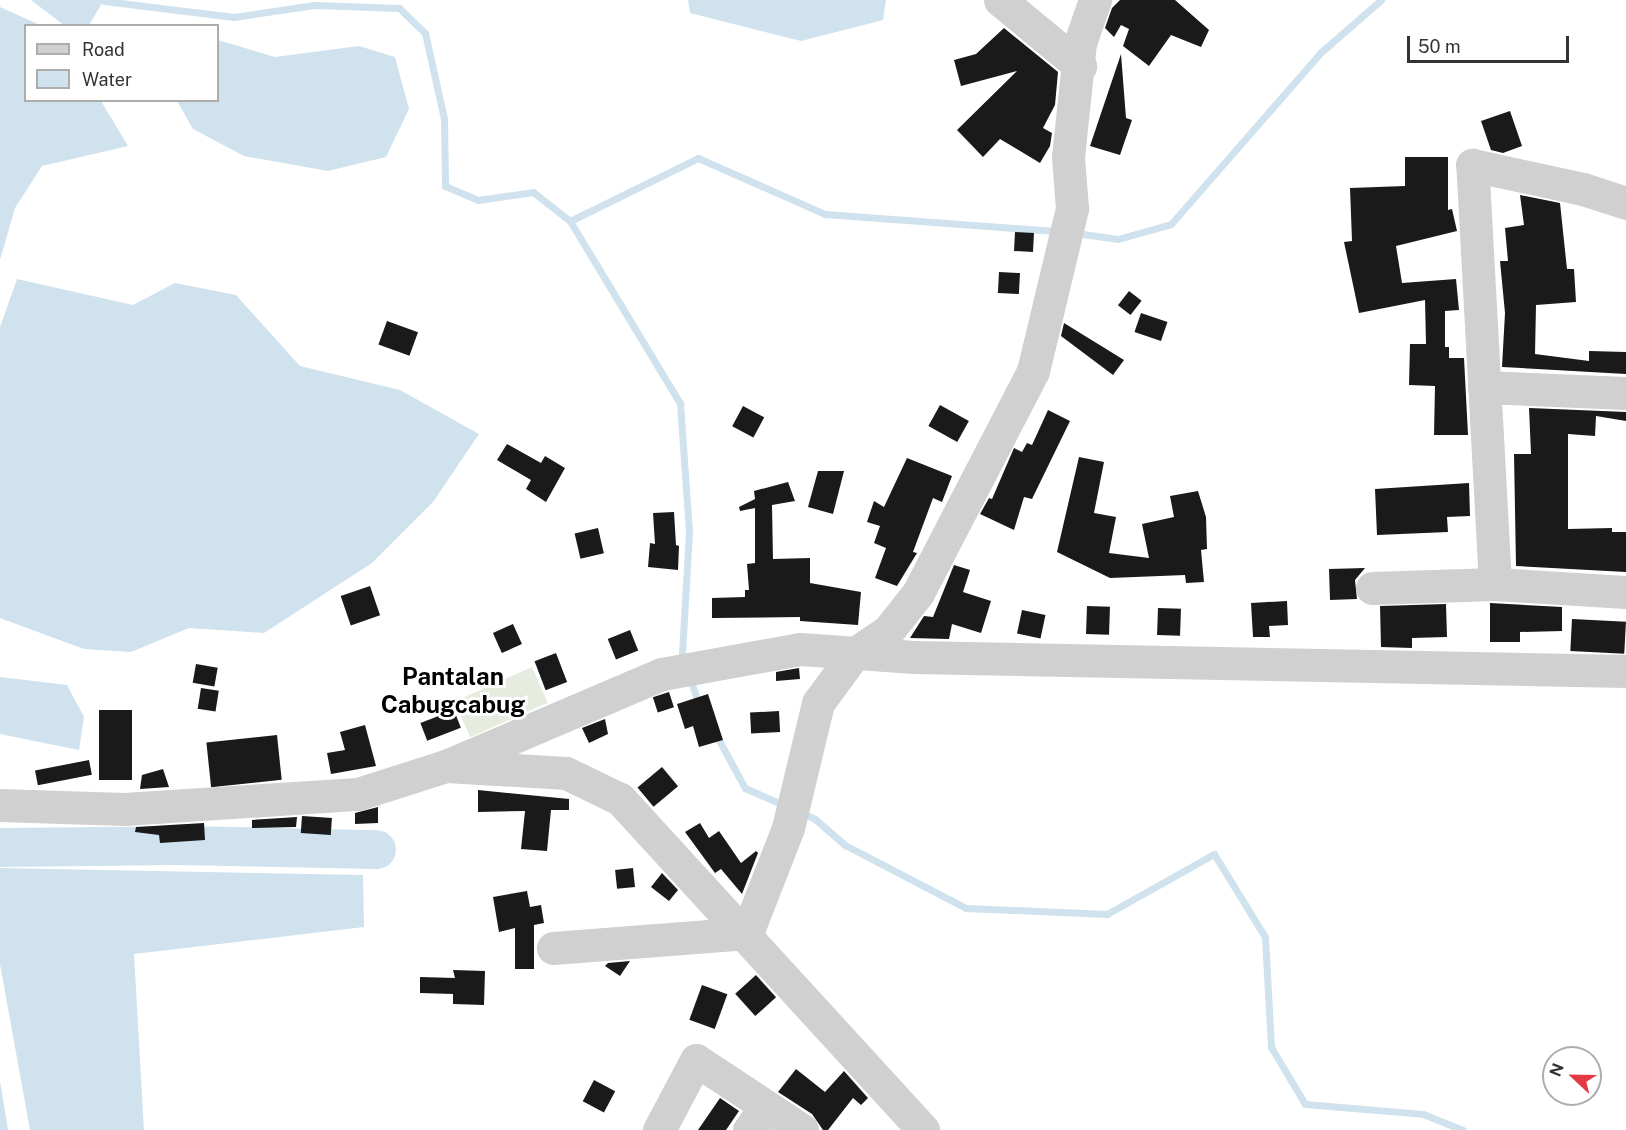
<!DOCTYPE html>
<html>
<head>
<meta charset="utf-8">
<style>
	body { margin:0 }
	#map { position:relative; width:1626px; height:1130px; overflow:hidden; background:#fff; font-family:"Public Sans",sans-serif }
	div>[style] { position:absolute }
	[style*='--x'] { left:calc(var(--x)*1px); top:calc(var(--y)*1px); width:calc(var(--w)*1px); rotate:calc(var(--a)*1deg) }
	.green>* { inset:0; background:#e6ecdf; transform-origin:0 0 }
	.water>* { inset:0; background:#cfe2ee }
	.stream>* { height:7px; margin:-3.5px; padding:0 3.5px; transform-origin:3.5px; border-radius:3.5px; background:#cfe2ee }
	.river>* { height:39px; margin:-19.5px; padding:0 19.5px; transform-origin:19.5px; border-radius:19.5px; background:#cfe2ee }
	.building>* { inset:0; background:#1a1a1a; transform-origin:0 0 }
	.minor>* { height:33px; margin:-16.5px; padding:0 16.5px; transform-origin:16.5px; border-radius:16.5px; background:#d0d0d0 }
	span { translate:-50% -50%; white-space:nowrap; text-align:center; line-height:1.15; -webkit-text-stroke:6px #fff; paint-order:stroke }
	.quarter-label { font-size:24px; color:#000; font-weight:700 }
	.legend { position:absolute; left:24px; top:24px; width:195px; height:78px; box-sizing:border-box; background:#fff; border:2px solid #adadad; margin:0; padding:8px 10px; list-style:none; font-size:18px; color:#333 }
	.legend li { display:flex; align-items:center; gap:12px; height:30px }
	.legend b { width:30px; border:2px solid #adadad }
	.north { position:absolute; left:1542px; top:1046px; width:60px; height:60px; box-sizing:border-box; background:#fff; border:2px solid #adadad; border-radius:50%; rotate:292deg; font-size:16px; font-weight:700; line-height:24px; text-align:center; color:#333 }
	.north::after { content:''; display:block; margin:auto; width:21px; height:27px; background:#e63946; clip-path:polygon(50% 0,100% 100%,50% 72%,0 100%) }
	.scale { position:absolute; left:1407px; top:36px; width:162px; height:27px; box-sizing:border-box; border:3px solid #333; border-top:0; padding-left:8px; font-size:18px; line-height:21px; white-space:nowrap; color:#333; -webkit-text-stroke:4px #fff; paint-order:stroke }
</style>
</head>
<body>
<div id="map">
	<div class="green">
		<i style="left:532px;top:667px;width:39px;height:85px;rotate:66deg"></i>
	</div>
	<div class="water">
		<i style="clip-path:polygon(31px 0,104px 0,89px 25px,65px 26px)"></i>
		<i style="clip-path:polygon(688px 0,886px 0,883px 20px,801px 41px,690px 13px)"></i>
		<i style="clip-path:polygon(0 7px,40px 25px,26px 26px,26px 100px,101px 101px,128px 146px,42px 166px,15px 208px,0 260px)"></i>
		<i style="clip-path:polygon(218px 40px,275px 57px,359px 46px,395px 57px,409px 109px,386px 157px,328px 171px,244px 156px,193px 129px,177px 101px,218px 100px)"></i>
		<i style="clip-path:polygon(17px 279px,133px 305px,175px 283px,236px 295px,300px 366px,400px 390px,479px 434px,433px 502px,372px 563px,264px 633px,189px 628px,131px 652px,84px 649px,0 618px,0 327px)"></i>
		<i style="clip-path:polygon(0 677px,67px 685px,84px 717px,79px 750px,0 734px)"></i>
		<i style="clip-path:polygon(0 868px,363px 875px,364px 927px,134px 954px,144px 1130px,30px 1130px,0 964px)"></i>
		<i style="clip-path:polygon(0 1081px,8px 1130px,0 1130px)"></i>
	</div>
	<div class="stream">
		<i style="--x:104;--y:1;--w:131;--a:7"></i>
		<i style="--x:234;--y:17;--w:81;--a:-8.5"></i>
		<i style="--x:314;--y:5;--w:85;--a:2"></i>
		<i style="--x:399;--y:8;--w:36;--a:44"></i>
		<i style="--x:425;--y:33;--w:88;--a:77.5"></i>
		<i style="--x:444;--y:119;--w:67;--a:89.1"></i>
		<i style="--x:445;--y:186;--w:36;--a:23"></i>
		<i style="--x:478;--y:200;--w:56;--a:-8.3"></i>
		<i style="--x:533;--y:192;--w:47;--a:38.1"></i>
		<i style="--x:570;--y:221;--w:213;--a:58.9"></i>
		<i style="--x:680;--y:403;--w:129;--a:86"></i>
		<i style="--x:689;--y:532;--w:121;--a:93.3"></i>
		<i style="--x:682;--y:653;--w:9;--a:72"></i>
		<i style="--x:570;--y:221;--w:143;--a:-26.2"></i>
		<i style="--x:698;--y:158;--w:139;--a:23.8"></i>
		<i style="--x:825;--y:214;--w:235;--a:4.2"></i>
		<i style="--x:1076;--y:233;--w:42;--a:8.1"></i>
		<i style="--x:1118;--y:239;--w:55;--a:-15.8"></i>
		<i style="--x:1171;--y:224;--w:227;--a:-48.9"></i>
		<i style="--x:1320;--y:53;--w:81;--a:-41"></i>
		<i style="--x:690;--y:679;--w:28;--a:71"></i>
		<i style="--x:715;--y:733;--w:63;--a:61.4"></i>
		<i style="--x:745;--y:788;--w:43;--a:23.6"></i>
		<i style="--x:800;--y:812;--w:17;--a:25"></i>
		<i style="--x:815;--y:819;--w:40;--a:41"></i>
		<i style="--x:845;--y:845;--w:136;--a:27.5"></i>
		<i style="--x:966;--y:908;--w:141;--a:2.4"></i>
		<i style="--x:1107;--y:914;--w:123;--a:-29.3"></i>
		<i style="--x:1214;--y:854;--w:97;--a:58.4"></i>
		<i style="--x:1265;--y:937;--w:110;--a:86.9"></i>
		<i style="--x:1271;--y:1047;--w:66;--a:59.2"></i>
		<i style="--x:1305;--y:1104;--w:118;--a:4.8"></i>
		<i style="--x:1423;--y:1114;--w:43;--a:21.8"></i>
	</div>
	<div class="river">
		<i style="--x:0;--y:847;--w:179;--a:-0.6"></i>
		<i style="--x:179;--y:845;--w:197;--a:1.2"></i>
	</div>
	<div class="building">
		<i style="clip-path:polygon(1120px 0,1175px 0,1209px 30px,1201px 47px,1171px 35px,1149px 66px,1123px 46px,1129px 29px,1121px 25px,1114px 37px,1105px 28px,1112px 8px)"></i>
		<i style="clip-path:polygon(1004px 28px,1058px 72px,1055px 105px,1043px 128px,1052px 133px,1050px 146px,1040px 163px,1000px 139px,983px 157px,957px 130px,1017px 71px,961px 86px,954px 60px,976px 54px)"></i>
		<i style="clip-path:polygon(1121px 54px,1126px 118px,1132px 120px,1120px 155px,1090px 146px)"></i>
		<i style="clip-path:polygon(1510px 111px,1522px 146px,1503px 153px,1491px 150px,1481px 121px)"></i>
		<i style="clip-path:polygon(1405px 157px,1448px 157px,1448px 210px,1452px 209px,1457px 231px,1396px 246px,1402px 283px,1456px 279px,1459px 310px,1445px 311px,1445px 347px,1449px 347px,1449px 358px,1464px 358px,1468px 435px,1434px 435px,1435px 386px,1409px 385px,1410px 344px,1426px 344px,1425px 300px,1359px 313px,1344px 242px,1352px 241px,1350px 188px,1405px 186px)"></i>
		<i style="clip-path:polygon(1520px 195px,1560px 203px,1567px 269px,1574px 269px,1576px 302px,1536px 305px,1535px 354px,1589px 361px,1589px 351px,1626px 352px,1626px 374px,1502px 367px,1505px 313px,1500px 261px,1508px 261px,1505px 228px,1524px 225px)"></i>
		<i style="left:1015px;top:232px;width:19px;height:19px;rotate:3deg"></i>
		<i style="left:999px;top:272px;width:21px;height:21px;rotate:3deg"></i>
		<i style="left:1129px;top:291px;width:16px;height:18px;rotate:38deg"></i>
		<i style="left:1141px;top:313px;width:28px;height:20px;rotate:19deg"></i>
		<i style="left:387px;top:321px;width:33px;height:25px;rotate:20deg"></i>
		<i style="clip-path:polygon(1064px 323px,1124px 360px,1113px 375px,1061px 336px)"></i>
		<i style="left:940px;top:405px;width:33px;height:24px;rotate:29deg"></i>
		<i style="left:743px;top:406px;width:24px;height:23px;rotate:28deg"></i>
		<i style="clip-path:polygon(1529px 408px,1626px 412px,1626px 421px,1596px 416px,1595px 436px,1568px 434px,1568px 529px,1612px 528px,1612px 532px,1626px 532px,1626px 572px,1516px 566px,1514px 454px,1531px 454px)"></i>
		<i style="clip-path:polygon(1048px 410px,1070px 421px,1032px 499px,1024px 497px,1014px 530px,980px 514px,989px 498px,992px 499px,1014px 448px,1022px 452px,1027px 443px,1032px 445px)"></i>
		<i style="clip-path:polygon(507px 444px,541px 463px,545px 456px,565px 468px,546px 502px,526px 489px,531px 480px,497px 460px)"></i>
		<i style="clip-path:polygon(1079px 457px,1104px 462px,1094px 513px,1116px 517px,1109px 553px,1149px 558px,1142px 524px,1174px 517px,1170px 496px,1198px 491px,1206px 517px,1207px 549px,1201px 550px,1204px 582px,1186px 583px,1185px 575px,1110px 578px,1057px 552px)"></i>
		<i style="clip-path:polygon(907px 458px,952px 476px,942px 502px,933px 498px,913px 552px,917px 553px,897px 586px,875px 578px,886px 548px,874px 543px,880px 526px,867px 522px,874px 501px,884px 507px)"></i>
		<i style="clip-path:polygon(818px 471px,844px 471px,833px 514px,808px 507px)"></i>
		<i style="clip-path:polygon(788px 482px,795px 501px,772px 505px,773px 559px,810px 558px,810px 583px,861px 592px,858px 625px,800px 621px,800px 617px,712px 618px,712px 598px,745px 597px,745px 590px,749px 590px,747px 564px,755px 563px,755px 508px,740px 511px,739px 507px,755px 499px,754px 491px)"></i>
		<i style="clip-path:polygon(1469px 483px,1470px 516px,1447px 517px,1448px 532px,1377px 535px,1375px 489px)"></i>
		<i style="clip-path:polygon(674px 512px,676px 545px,679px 546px,678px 570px,648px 567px,650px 543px,655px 544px,653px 513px)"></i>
		<i style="left:598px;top:528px;width:26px;height:24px;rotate:77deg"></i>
		<i style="clip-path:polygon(954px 565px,970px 570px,963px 592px,991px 601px,981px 633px,952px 624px,949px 639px,910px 638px,924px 616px,933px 617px)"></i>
		<i style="clip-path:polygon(1365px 568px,1355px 580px,1357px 599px,1330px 600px,1329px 569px)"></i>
		<i style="left:370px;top:586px;width:31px;height:31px;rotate:71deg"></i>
		<i style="clip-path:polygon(1287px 601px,1288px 625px,1269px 626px,1270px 637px,1253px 637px,1251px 603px)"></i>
		<i style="clip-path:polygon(1490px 603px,1562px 607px,1562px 631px,1520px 632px,1520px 642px,1490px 642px)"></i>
		<i style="clip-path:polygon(1446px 604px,1447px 637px,1412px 638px,1412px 648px,1381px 647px,1380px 606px)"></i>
		<i style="left:1087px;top:606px;width:23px;height:28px;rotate:2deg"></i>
		<i style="left:1158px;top:608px;width:23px;height:27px;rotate:2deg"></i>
		<i style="left:1022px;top:610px;width:24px;height:24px;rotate:12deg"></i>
		<i style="left:1572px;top:619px;width:54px;height:32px;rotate:3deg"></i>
		<i style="left:513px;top:624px;width:22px;height:22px;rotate:66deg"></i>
		<i style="left:630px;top:630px;width:22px;height:24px;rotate:68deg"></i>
		<i style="left:556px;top:653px;width:31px;height:23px;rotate:69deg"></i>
		<i style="left:196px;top:664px;width:22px;height:19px;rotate:10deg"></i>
		<i style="clip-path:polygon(799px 668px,800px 679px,776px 681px,776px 672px)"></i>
		<i style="left:201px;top:688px;width:18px;height:21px;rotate:9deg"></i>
		<i style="left:669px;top:692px;width:16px;height:17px;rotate:72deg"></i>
		<i style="clip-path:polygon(708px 694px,723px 740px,699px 747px,693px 726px,685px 729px,677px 704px)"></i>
		<i style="left:132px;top:710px;width:70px;height:33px;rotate:90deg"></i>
		<i style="left:454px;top:710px;width:19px;height:36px;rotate:69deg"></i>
		<i style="left:779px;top:711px;width:21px;height:29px;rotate:87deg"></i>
		<i style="clip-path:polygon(605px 719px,608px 734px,589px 743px,582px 728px)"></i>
		<i style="clip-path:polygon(365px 725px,376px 766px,331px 774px,327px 753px,345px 750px,340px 732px)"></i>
		<i style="left:277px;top:735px;width:45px;height:71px;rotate:84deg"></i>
		<i style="left:89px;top:760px;width:15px;height:55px;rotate:79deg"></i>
		<i style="left:662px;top:767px;width:25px;height:32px;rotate:50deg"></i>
		<i style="clip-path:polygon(163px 769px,169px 787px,140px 789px,142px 775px)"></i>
		<i style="clip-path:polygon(478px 790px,569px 799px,569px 810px,551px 810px,547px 851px,521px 849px,525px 811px,478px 812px)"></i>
		<i style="clip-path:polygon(378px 807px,378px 823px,355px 824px,355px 813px)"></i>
		<i style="left:302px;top:816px;width:30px;height:17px;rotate:4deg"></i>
		<i style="clip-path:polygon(297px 817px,296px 827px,252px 828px,252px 820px)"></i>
		<i style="clip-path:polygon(204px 823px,205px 840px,160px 843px,159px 835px,135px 832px,136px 827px)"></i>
		<i style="clip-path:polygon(700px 823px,709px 838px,719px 831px,741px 863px,756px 851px,758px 853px,742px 894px,721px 869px,715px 873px,685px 832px)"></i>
		<i style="left:633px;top:868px;width:19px;height:18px;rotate:84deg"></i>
		<i style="clip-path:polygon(662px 873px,678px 890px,669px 901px,651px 887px)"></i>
		<i style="clip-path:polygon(527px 891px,530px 907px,541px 905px,544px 923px,534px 925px,534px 969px,515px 969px,515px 928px,499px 932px,493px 897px)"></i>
		<i style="clip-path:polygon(630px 961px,620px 976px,605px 966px,608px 963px)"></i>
		<i style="clip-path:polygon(453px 970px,485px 971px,484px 1005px,453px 1004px,453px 994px,420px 993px,420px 977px,455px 978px)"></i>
		<i style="left:756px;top:975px;width:30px;height:28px;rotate:48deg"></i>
		<i style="left:702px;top:985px;width:27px;height:37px;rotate:20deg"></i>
		<i style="clip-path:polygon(796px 1069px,825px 1092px,844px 1071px,868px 1098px,861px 1105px,853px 1098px,828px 1130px,823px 1130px,812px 1114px,778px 1092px)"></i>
		<i style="left:594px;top:1080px;width:24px;height:24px;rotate:28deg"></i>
		<i style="clip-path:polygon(720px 1098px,739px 1111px,726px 1130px,698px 1130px)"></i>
	</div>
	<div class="minor">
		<i style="--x:1000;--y:0;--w:104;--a:39.5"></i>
		<i style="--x:1484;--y:387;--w:142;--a:2.4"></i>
		<i style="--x:1495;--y:584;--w:420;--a:-93.1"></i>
		<i style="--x:1472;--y:165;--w:114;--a:12.2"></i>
		<i style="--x:1583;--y:189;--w:45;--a:18"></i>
		<i style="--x:1372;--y:588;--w:123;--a:-1.9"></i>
		<i style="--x:1495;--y:584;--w:131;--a:3.5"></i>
		<i style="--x:446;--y:766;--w:235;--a:-23.1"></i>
		<i style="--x:662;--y:674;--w:140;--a:-10.3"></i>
		<i style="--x:800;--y:649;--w:114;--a:4"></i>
		<i style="--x:914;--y:657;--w:712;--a:1.13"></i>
		<i style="--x:0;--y:805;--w:124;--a:1.8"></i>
		<i style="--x:124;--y:809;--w:234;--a:-3.7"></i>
		<i style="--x:358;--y:794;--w:92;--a:-17.7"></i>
		<i style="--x:446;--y:766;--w:120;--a:3.3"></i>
		<i style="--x:566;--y:773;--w:60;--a:25.7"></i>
		<i style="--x:620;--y:799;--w:449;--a:47.5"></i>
		<i style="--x:747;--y:933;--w:113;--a:-68.7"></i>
		<i style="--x:788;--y:828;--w:129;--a:-76.5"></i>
		<i style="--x:818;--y:703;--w:61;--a:-53.7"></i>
		<i style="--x:854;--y:654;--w:41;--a:-34.1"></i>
		<i style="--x:888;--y:631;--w:48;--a:-51.7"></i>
		<i style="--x:918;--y:593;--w:250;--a:-62.6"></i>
		<i style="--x:1033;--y:371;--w:168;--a:-76.5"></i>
		<i style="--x:1072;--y:208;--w:51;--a:-94.5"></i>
		<i style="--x:1068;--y:157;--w:115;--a:-84"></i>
		<i style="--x:1080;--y:43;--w:46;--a:-70.8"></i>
		<i style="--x:553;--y:948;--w:195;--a:-4.4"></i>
		<i style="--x:659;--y:1130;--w:79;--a:-62.1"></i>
		<i style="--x:696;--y:1060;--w:127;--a:33.4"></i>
		<i style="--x:749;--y:1130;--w:29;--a:-55"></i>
	</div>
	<div class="quarter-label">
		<span style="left:453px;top:691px">Pantalan<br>Cabugcabug</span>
	</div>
	<ul class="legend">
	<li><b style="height:8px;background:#d0d0d0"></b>Road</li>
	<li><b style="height:16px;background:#cfe2ee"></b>Water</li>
	</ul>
	<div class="north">N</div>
	<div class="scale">50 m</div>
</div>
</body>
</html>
